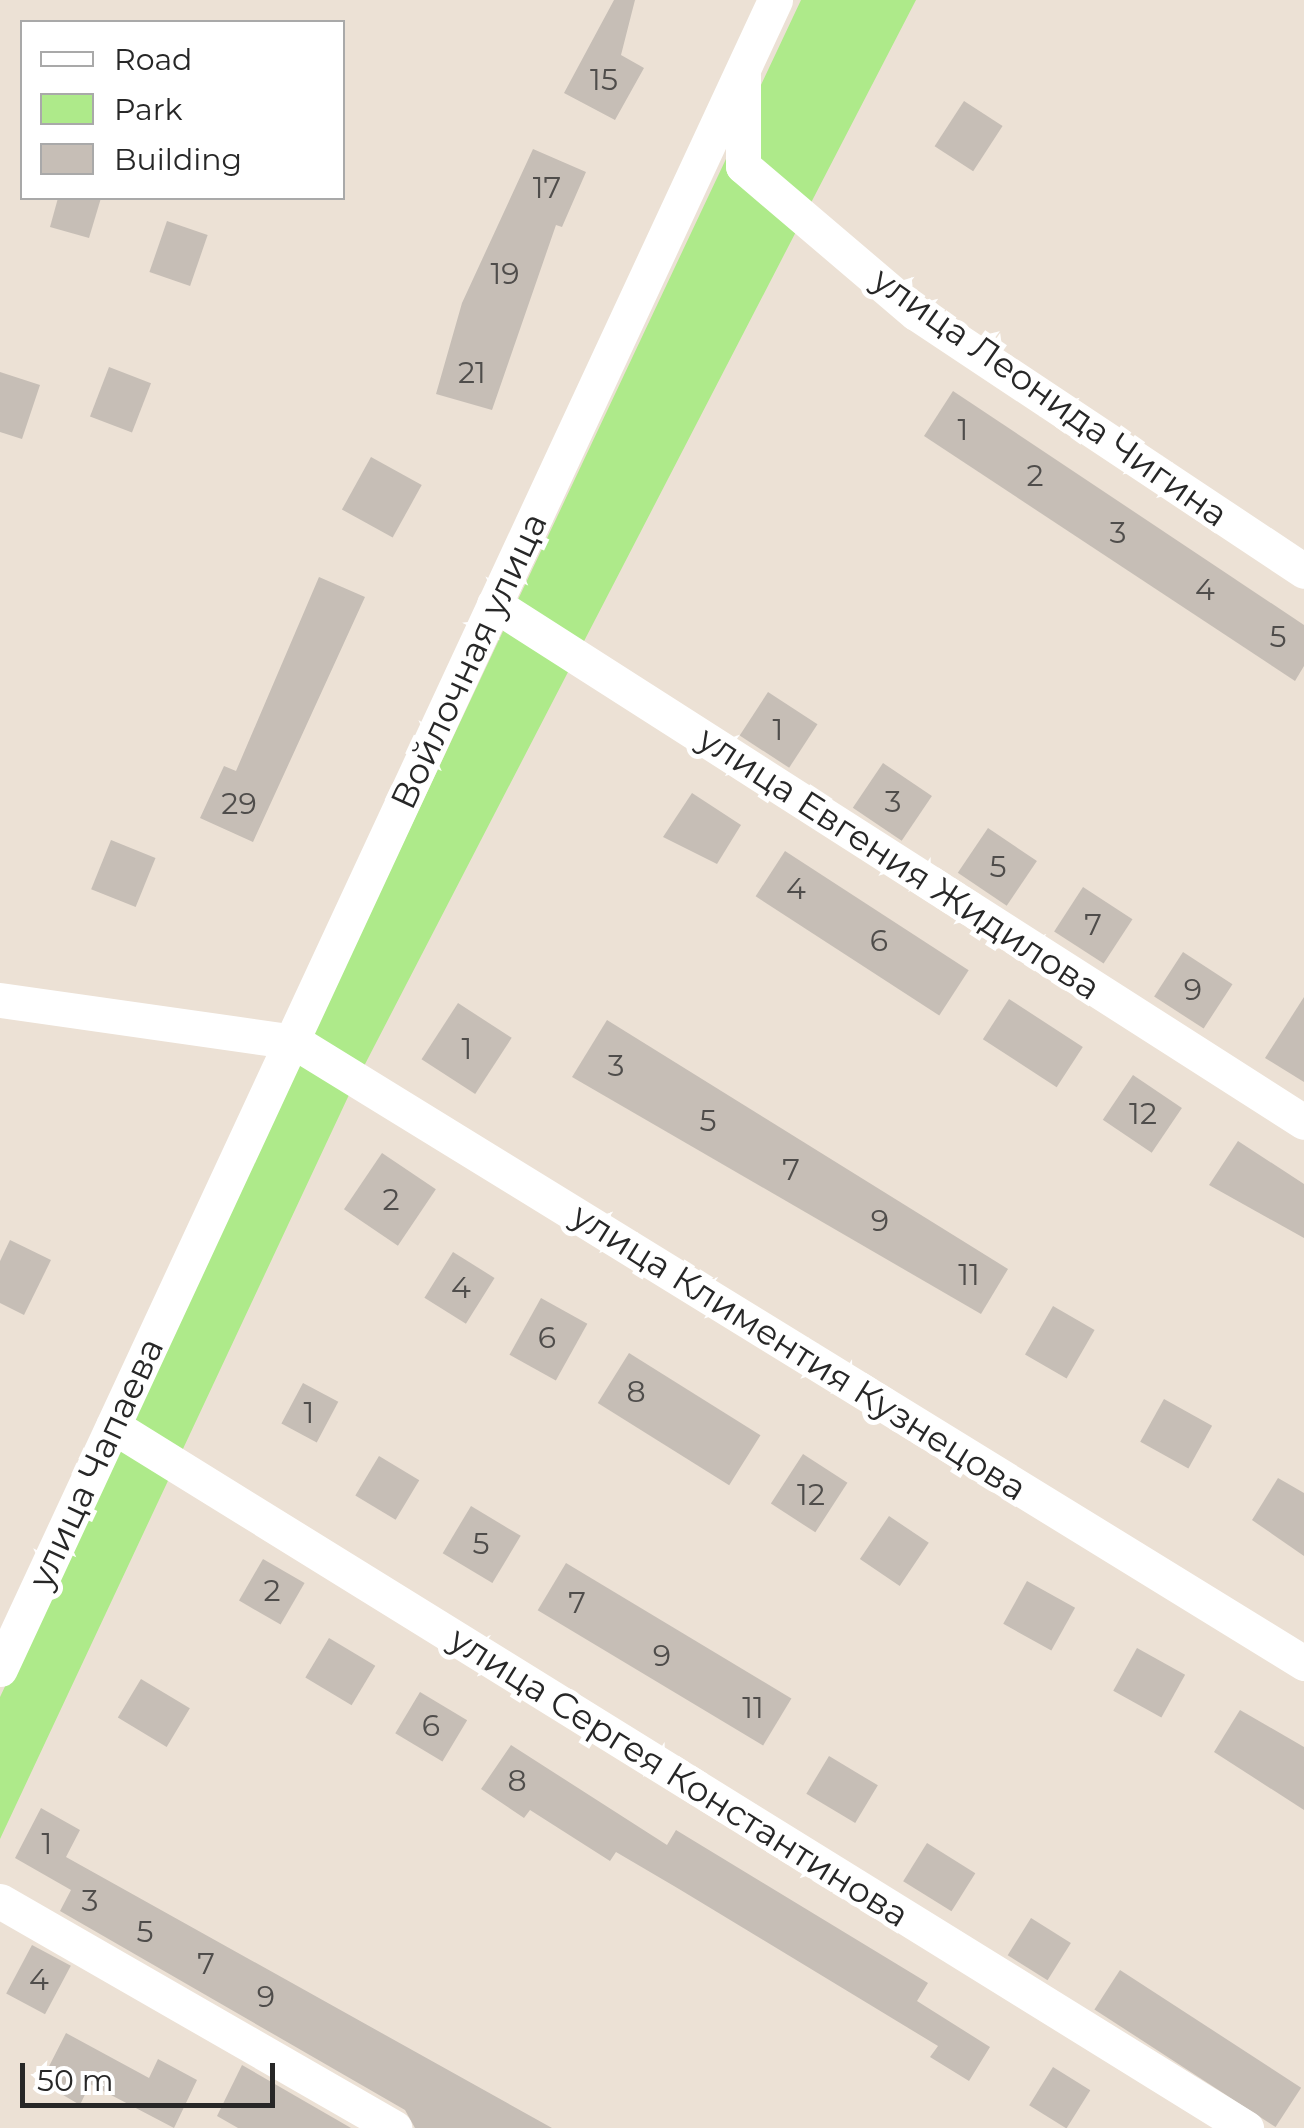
<!DOCTYPE html>
<html>
<head>
<meta charset="utf-8">
<style>
	body { margin:0 }
	#map { position:relative; width:1304px; height:2128px; overflow:hidden; background:#ece1d5; font-family:Montserrat,sans-serif }
	div>[style] { position:absolute }
	[style*='--x'] { left:calc(var(--x)*1px); top:calc(var(--y)*1px); width:calc(var(--w)*1px); rotate:calc(var(--a)*1deg) }
	.green>* { inset:0; background:#aeea8a }
	.building>* { inset:0; background:#c6beb6; transform-origin:0 0 }
	.minor>* { height:35px; margin:-17.5px; padding:0 17.5px; transform-origin:17.5px; border-radius:17.5px; background:#fff }
	span { translate:-50% -50%; white-space:nowrap; text-align:center; line-height:1.15; -webkit-text-stroke:10px #fff; paint-order:stroke }
	.number-label { font-size:30px; color:#4f4d4b }
	.number-label span { -webkit-text-stroke-width:0 }
	.street-label { font-size:35px; color:#272727 }
	.legend { position:absolute; left:20px; top:20px; width:325px; height:180px; box-sizing:border-box; background:#fff; border:2px solid #a9a9a9; margin:0; padding:12px 18px; list-style:none; font-size:30px; color:#272727 }
	.legend li { display:flex; align-items:center; gap:20px; height:50px }
	.legend b { width:50px; border:2px solid #a9a9a9 }
	.scale { position:absolute; left:20px; top:2063px; width:255px; height:45px; box-sizing:border-box; border:5px solid #272727; border-top:0; padding-left:12px; font-size:30px; line-height:35px; white-space:nowrap; color:#272727; -webkit-text-stroke:8px #fff; paint-order:stroke }
</style>
</head>
<body>
<div id="map">
	<div class="green">
		<i style="clip-path:polygon(801px 0,916px 0,348px 1097px,0 1839px,0 1697px)"></i>
	</div>
	<div class="building">
		<i style="clip-path:polygon(614px 0,635px 0,621px 55px,644px 68px,615px 120px,564px 93px)"></i>
		<i style="left:964px;top:101px;width:46px;height:54px;rotate:33deg"></i>
		<i style="clip-path:polygon(533px 149px,586px 172px,562px 227px,556px 225px,492px 410px,436px 394px,462px 303px)"></i>
		<i style="clip-path:polygon(58px 198px,101px 198px,89px 238px,50px 227px)"></i>
		<i style="left:167px;top:221px;width:43px;height:54px;rotate:19deg"></i>
		<i style="left:109px;top:367px;width:45px;height:53px;rotate:21deg"></i>
		<i style="clip-path:polygon(0 372px,40px 385px,22px 439px,0 432px)"></i>
		<i style="clip-path:polygon(953px 391px,1304px 625px,1304px 666px,1295px 681px,924px 436px)"></i>
		<i style="left:371px;top:457px;width:58px;height:60px;rotate:29deg"></i>
		<i style="clip-path:polygon(319px 577px,365px 597px,253px 842px,200px 818px,224px 766px,236px 771px)"></i>
		<i style="left:768px;top:692px;width:59px;height:52px;rotate:33deg"></i>
		<i style="left:883px;top:763px;width:59px;height:54px;rotate:34deg"></i>
		<i style="clip-path:polygon(692px 793px,741px 825px,717px 864px,663px 837px)"></i>
		<i style="left:988px;top:828px;width:59px;height:54px;rotate:34deg"></i>
		<i style="left:111px;top:840px;width:48px;height:53px;rotate:22deg"></i>
		<i style="left:785px;top:851px;width:219px;height:54px;rotate:33deg"></i>
		<i style="left:1083px;top:887px;width:59px;height:53px;rotate:33deg"></i>
		<i style="left:1183px;top:952px;width:59px;height:53px;rotate:33deg"></i>
		<i style="clip-path:polygon(1304px 997px,1304px 1082px,1265px 1058px)"></i>
		<i style="left:1009px;top:999px;width:88px;height:48px;rotate:33deg"></i>
		<i style="left:458px;top:1003px;width:64px;height:67px;rotate:33deg"></i>
		<i style="clip-path:polygon(607px 1020px,1008px 1269px,981px 1314px,572px 1077px)"></i>
		<i style="left:1133px;top:1075px;width:59px;height:54px;rotate:34deg"></i>
		<i style="clip-path:polygon(1238px 1141px,1304px 1184px,1304px 1238px,1209px 1185px)"></i>
		<i style="left:382px;top:1153px;width:65px;height:68px;rotate:34deg"></i>
		<i style="clip-path:polygon(10px 1240px,51px 1260px,24px 1315px,0 1303px,0 1261px)"></i>
		<i style="left:453px;top:1252px;width:49px;height:54px;rotate:32deg"></i>
		<i style="left:541px;top:1298px;width:53px;height:65px;rotate:29deg"></i>
		<i style="left:1053px;top:1306px;width:48px;height:56px;rotate:30deg"></i>
		<i style="left:629px;top:1353px;width:155px;height:59px;rotate:32deg"></i>
		<i style="left:303px;top:1383px;width:40px;height:46px;rotate:28deg"></i>
		<i style="left:1164px;top:1399px;width:55px;height:49px;rotate:29deg"></i>
		<i style="left:803px;top:1454px;width:53px;height:59px;rotate:33deg"></i>
		<i style="left:379px;top:1456px;width:47px;height:46px;rotate:31deg"></i>
		<i style="clip-path:polygon(1278px 1478px,1304px 1493px,1304px 1556px,1252px 1520px)"></i>
		<i style="left:471px;top:1506px;width:58px;height:55px;rotate:31deg"></i>
		<i style="left:889px;top:1516px;width:48px;height:52px;rotate:34deg"></i>
		<i style="left:263px;top:1559px;width:48px;height:48px;rotate:30deg"></i>
		<i style="left:566px;top:1563px;width:263px;height:55px;rotate:31deg"></i>
		<i style="left:1027px;top:1581px;width:55px;height:49px;rotate:29deg"></i>
		<i style="left:329px;top:1638px;width:54px;height:46px;rotate:31deg"></i>
		<i style="left:1137px;top:1648px;width:55px;height:49px;rotate:29deg"></i>
		<i style="left:141px;top:1679px;width:57px;height:45px;rotate:31deg"></i>
		<i style="left:420px;top:1692px;width:55px;height:48px;rotate:31deg"></i>
		<i style="clip-path:polygon(1240px 1710px,1304px 1747px,1304px 1810px,1214px 1752px)"></i>
		<i style="clip-path:polygon(511px 1745px,667px 1845px,676px 1830px,928px 1983px,917px 2001px,990px 2047px,969px 2081px,930px 2057px,938px 2046px,679px 1889px,616px 1852px,610px 1861px,530px 1810px,524px 1818px,481px 1789px)"></i>
		<i style="left:829px;top:1756px;width:57px;height:44px;rotate:31deg"></i>
		<i style="clip-path:polygon(41px 1808px,80px 1830px,66px 1857px,552px 2128px,415px 2128px,405px 2110px,60px 1911px,71px 1890px,15px 1858px)"></i>
		<i style="left:927px;top:1843px;width:57px;height:45px;rotate:32deg"></i>
		<i style="left:1031px;top:1918px;width:47px;height:44px;rotate:32deg"></i>
		<i style="left:32px;top:1945px;width:44px;height:55px;rotate:28deg"></i>
		<i style="left:1120px;top:1970px;width:216px;height:47px;rotate:33deg"></i>
		<i style="clip-path:polygon(66px 2033px,149px 2078px,158px 2059px,197px 2080px,174px 2128px,90px 2084px,80px 2105px,41px 2082px)"></i>
		<i style="clip-path:polygon(242px 2065px,351px 2128px,238px 2128px,217px 2116px)"></i>
		<i style="left:1053px;top:2067px;width:44px;height:45px;rotate:32deg"></i>
	</div>
	<div class="minor">
		<i style="--x:743;--y:75;--w:91;--a:90"></i>
		<i style="--x:743;--y:166;--w:227;--a:40.4"></i>
		<i style="--x:916;--y:313;--w:466;--a:33.6"></i>
		<i style="--x:494;--y:604;--w:961;--a:32.6"></i>
		<i style="--x:0;--y:1000;--w:298;--a:8.1"></i>
		<i style="--x:295;--y:1042;--w:1185;--a:31.61"></i>
		<i style="--x:113;--y:1426;--w:1333;--a:31.78"></i>
		<i style="--x:0;--y:1669;--w:1840;--a:-65.09"></i>
		<i style="--x:0;--y:1901;--w:455;--a:29.9"></i>
	</div>
	<div class="number-label">
		<span style="left:604px;top:80px">15</span>
		<span style="left:547px;top:188px">17</span>
		<span style="left:505px;top:274px">19</span>
		<span style="left:472px;top:373px">21</span>
		<span style="left:963px;top:430px">1</span>
		<span style="left:1035px;top:476px">2</span>
		<span style="left:1118px;top:533px">3</span>
		<span style="left:1205px;top:590px">4</span>
		<span style="left:1278px;top:637px">5</span>
		<span style="left:778px;top:730px">1</span>
		<span style="left:893px;top:802px">3</span>
		<span style="left:239px;top:804px">29</span>
		<span style="left:998px;top:867px">5</span>
		<span style="left:796px;top:889px">4</span>
		<span style="left:1093px;top:925px">7</span>
		<span style="left:879px;top:941px">6</span>
		<span style="left:1193px;top:990px">9</span>
		<span style="left:467px;top:1049px">1</span>
		<span style="left:616px;top:1066px">3</span>
		<span style="left:1143px;top:1114px">12</span>
		<span style="left:708px;top:1121px">5</span>
		<span style="left:791px;top:1170px">7</span>
		<span style="left:391px;top:1200px">2</span>
		<span style="left:880px;top:1221px">9</span>
		<span style="left:969px;top:1275px">11</span>
		<span style="left:461px;top:1288px">4</span>
		<span style="left:547px;top:1338px">6</span>
		<span style="left:636px;top:1392px">8</span>
		<span style="left:309px;top:1413px">1</span>
		<span style="left:811px;top:1495px">12</span>
		<span style="left:481px;top:1544px">5</span>
		<span style="left:272px;top:1591px">2</span>
		<span style="left:577px;top:1603px">7</span>
		<span style="left:662px;top:1656px">9</span>
		<span style="left:753px;top:1708px">11</span>
		<span style="left:431px;top:1726px">6</span>
		<span style="left:517px;top:1781px">8</span>
		<span style="left:47px;top:1844px">1</span>
		<span style="left:90px;top:1901px">3</span>
		<span style="left:145px;top:1932px">5</span>
		<span style="left:206px;top:1964px">7</span>
		<span style="left:39px;top:1980px">4</span>
		<span style="left:266px;top:1997px">9</span>
	</div>
	<div class="street-label">
		<span style="left:1050px;top:397px;rotate:35deg">улица Леонида Чигина</span>
		<span style="left:469px;top:661px;rotate:-65deg">Войлочная улица</span>
		<span style="left:899px;top:863px;rotate:33deg">улица Евгения Жидилова</span>
		<span style="left:799px;top:1352px;rotate:32deg">улица Климентия Кузнецова</span>
		<span style="left:96px;top:1463px;rotate:-65deg">улица Чапаева</span>
		<span style="left:679px;top:1777px;rotate:32deg">улица Сергея Константинова</span>
	</div>
	<ul class="legend">
	<li><b style="height:12px;background:#fff"></b>Road</li>
	<li><b style="height:28px;background:#aeea8a"></b>Park</li>
	<li><b style="height:28px;background:#c6beb6"></b>Building</li>
	</ul>
	<div class="scale">50 m</div>
</div>
</body>
</html>
